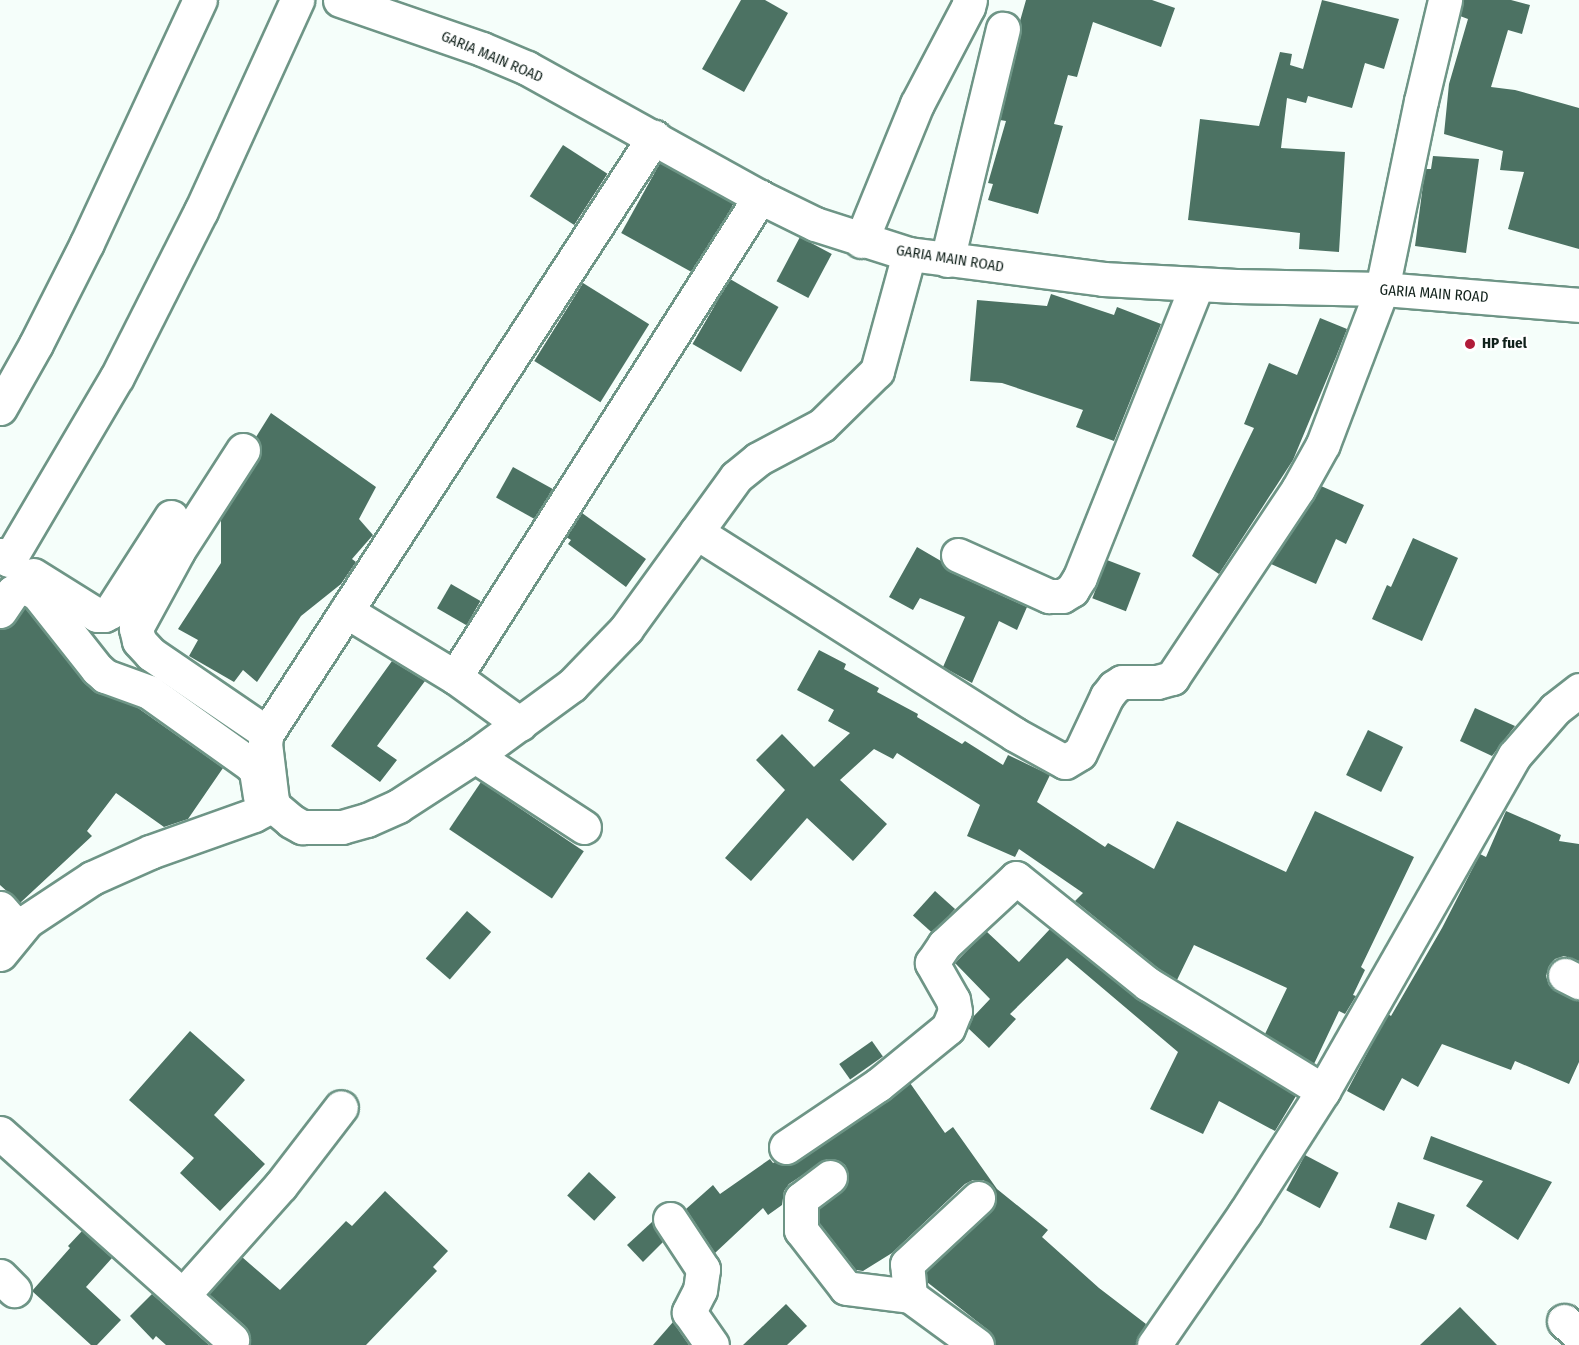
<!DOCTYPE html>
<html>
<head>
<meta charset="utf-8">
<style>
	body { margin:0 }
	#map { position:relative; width:1579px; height:1345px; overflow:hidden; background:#f5fefa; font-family:"Fira Sans Condensed",sans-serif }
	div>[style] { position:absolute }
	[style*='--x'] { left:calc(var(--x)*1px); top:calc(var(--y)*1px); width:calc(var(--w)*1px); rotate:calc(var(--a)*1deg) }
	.building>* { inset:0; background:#4c7263; transform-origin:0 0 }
	.roads { filter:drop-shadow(2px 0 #6e9586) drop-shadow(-2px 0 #6e9586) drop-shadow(0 2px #6e9586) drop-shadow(0 -2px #6e9586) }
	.minor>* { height:33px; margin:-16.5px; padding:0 16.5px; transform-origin:16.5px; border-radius:16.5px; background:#fff }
	.major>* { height:33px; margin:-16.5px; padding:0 16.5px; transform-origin:16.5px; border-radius:16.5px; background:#fff }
	.dots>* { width:16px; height:16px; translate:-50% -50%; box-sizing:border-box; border:3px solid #fff; border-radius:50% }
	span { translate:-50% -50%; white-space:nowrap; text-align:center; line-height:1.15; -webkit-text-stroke:4.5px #fff; paint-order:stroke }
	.street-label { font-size:15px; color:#11211b }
	.poi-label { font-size:15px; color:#11211b; font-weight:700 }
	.left { translate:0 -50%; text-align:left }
</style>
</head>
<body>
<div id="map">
	<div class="building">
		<i style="clip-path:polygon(741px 0,765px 0,788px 13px,744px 92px,702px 69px)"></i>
		<i style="clip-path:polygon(1026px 0,1152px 0,1175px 8px,1161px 47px,1093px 22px,1077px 77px,1068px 75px,1054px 124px,1063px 126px,1038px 214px,988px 200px,993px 184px,988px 183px,1006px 121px,1000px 120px,1021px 33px,1020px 21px)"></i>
		<i style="clip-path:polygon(1322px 0,1399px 19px,1384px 69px,1365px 63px,1352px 108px,1308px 96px,1306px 103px,1287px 98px,1281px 148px,1345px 152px,1339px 252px,1299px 249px,1300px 233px,1188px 220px,1200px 119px,1259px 126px,1280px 52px,1292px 54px,1290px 65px,1303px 69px)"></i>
		<i style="clip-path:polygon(1463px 0,1511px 0,1530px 5px,1522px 34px,1508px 30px,1491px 87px,1515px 90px,1579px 108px,1579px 249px,1508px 229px,1524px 172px,1500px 170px,1503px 151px,1444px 134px,1449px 84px,1468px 19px,1460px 16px)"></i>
		<i style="left:563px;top:145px;width:53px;height:61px;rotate:33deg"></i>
		<i style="clip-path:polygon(1433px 156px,1479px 159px,1466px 253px,1415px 246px,1424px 177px,1426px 169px,1431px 169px)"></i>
		<i style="left:660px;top:163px;width:84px;height:80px;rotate:29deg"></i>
		<i style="left:800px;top:237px;width:36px;height:50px;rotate:28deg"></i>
		<i style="left:730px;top:279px;width:56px;height:75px;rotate:30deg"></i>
		<i style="left:583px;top:283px;width:78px;height:92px;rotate:32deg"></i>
		<i style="clip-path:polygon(1051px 294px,1114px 315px,1117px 307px,1161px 324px,1114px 441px,1076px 427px,1083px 410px,1002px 383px,970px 381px,977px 300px,1047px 306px)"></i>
		<i style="clip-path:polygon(1320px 318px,1347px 329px,1336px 357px,1293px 460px,1219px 574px,1192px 556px,1254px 428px,1244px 424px,1269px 363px,1297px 375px)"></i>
		<i style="clip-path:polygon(271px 413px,376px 487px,359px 519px,373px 535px,352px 559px,356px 562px,341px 584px,301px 616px,257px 682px,243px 670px,234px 682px,189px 656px,198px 640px,178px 629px,221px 563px,221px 519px,259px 460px,262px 450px,256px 437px)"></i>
		<i style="left:513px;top:467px;width:45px;height:35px;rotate:29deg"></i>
		<i style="clip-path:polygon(1321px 486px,1364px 505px,1346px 544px,1336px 539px,1316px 584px,1271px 564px)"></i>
		<i style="clip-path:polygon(582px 513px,646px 559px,626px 587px,568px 544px,571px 540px,566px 537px)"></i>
		<i style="clip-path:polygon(1413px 538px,1458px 558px,1422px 641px,1372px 619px,1387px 585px,1391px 587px)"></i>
		<i style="clip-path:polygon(917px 547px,941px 561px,950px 572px,1027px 607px,1017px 630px,999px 621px,972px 683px,943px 667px,965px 617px,920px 598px,913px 610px,889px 597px)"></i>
		<i style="left:1107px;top:560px;width:36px;height:41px;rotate:21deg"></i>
		<i style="left:451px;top:584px;width:34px;height:28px;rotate:30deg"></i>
		<i style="clip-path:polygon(25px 608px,93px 690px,138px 708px,223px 768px,188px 819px,164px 827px,116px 793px,87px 831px,92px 836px,20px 903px,0 885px,0 630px,9px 628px,15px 622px)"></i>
		<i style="clip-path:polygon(819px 650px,846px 664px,844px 669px,879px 688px,877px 692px,918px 714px,917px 717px,962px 744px,965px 741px,1003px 765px,1008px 755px,1050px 775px,1037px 802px,1105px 847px,1108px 843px,1154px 869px,1177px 821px,1286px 872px,1315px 811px,1414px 857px,1361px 967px,1365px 970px,1353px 995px,1356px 996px,1345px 1014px,1339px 1011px,1314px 1064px,1265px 1034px,1287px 988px,1194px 945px,1177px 980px,1159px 969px,1075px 901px,1083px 893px,1019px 849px,1015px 857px,967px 836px,980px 805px,897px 753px,893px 759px,874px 749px,840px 780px,887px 824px,853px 861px,807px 818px,751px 881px,725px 858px,785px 790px,756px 760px,782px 734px,814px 767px,850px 733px,828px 721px,834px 710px,797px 690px)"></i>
		<i style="clip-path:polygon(392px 661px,425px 681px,377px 746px,397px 760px,380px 782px,331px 746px)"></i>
		<i style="clip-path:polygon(1475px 708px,1515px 726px,1492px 756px,1460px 741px)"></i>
		<i style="left:1368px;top:730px;width:39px;height:50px;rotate:26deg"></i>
		<i style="left:481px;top:782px;width:124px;height:57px;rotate:34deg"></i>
		<i style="clip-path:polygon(1506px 811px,1561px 835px,1559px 841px,1579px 844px,1579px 961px,1564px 956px,1555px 959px,1549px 966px,1546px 976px,1549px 985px,1556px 991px,1579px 1001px,1579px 1062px,1569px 1084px,1515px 1061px,1511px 1070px,1442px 1044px,1418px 1087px,1402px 1078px,1384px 1111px,1347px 1091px,1388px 1014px,1391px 1016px,1442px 928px,1480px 854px,1486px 857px)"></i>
		<i style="left:935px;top:891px;width:27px;height:33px;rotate:42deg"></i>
		<i style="left:467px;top:911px;width:32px;height:63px;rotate:41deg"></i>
		<i style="clip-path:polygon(1050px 929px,1138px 1000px,1296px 1096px,1275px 1131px,1219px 1101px,1203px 1134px,1150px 1109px,1178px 1052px,1067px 958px,1010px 1014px,1016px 1019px,989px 1048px,968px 1028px,973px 1017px,990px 999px,955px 963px,986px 931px,1019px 962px)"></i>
		<i style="clip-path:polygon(190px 1031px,245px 1080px,214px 1115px,265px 1164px,220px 1211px,180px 1173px,194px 1158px,129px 1100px)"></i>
		<i style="left:872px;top:1041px;width:19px;height:40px;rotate:55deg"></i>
		<i style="clip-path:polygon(910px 1083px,945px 1133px,953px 1127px,997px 1189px,1048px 1230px,1042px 1237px,1099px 1288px,1146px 1324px,1136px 1345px,995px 1345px,988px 1330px,927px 1282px,927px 1271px,996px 1204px,996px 1193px,991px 1185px,983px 1180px,973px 1180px,965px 1184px,892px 1253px,863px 1271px,856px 1270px,820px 1224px,820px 1208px,842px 1192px,847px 1184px,849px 1175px,845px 1165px,837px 1160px,827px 1159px,789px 1184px,784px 1191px,782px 1205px,768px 1215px,763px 1208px,715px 1253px,686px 1209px,713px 1185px,720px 1194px,770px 1159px,773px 1163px,775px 1162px,787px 1166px,796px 1163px)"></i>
		<i style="clip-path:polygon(1431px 1136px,1552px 1182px,1518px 1240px,1466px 1206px,1483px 1181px,1423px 1159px)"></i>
		<i style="left:1305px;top:1155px;width:38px;height:40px;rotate:28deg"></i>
		<i style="left:589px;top:1172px;width:37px;height:32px;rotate:43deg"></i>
		<i style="clip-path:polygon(385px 1191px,448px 1251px,433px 1267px,437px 1271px,366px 1345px,250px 1345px,250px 1335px,245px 1326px,209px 1294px,242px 1257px,280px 1290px,346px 1221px,352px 1226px)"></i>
		<i style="left:1398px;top:1202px;width:39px;height:27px;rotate:19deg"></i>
		<i style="clip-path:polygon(652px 1222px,663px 1242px,643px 1262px,627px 1245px)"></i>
		<i style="clip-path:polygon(82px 1231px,112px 1258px,86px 1287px,121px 1320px,97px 1345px,91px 1345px,32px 1291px,70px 1248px,68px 1246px)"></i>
		<i style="clip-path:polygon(152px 1294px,209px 1345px,166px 1345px,156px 1336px,153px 1340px,130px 1316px)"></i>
		<i style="clip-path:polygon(786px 1304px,807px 1326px,787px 1345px,743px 1345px)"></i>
		<i style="clip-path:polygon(1460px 1307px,1497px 1345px,1420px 1345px)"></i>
		<i style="clip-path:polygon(673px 1322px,689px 1345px,653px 1345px)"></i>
	</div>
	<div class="roads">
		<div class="minor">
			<i style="--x:861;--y:241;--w:148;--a:-67.8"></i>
			<i style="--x:917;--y:104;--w:110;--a:-62.3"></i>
			<i style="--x:968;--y:7;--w:7;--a:-74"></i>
			<i style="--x:947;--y:260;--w:238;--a:-76.4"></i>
			<i style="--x:0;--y:408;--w:73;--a:-60.6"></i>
			<i style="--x:36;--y:344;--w:113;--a:-63.2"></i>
			<i style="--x:87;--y:243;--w:268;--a:-65.1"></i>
			<i style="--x:243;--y:450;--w:120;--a:122.8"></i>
			<i style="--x:178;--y:551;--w:88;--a:118.6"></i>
			<i style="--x:136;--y:628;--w:13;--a:77"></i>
			<i style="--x:139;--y:641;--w:18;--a:47"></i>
			<i style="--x:151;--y:654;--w:140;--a:34.3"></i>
			<i style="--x:696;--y:532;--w:377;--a:32.4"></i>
			<i style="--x:1014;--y:734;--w:58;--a:28.8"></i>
			<i style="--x:1065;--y:762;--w:17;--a:-31"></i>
			<i style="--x:1080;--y:753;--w:63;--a:-64.7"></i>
			<i style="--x:1107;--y:696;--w:11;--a:-52"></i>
			<i style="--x:1114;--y:687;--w:9;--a:-32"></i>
			<i style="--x:1122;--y:682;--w:35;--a:0"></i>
			<i style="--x:1157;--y:682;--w:16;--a:-15"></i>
			<i style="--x:1172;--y:678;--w:227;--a:-56.3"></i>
			<i style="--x:1298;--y:489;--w:51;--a:-60.9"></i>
			<i style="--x:1323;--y:444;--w:166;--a:-69.2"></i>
			<i style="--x:1382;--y:289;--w:192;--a:-78.3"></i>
			<i style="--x:1421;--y:101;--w:104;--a:-76.6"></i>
			<i style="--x:0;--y:555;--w:10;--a:29"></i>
			<i style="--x:9;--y:560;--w:212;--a:-59.5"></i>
			<i style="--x:117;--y:377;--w:186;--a:-63.2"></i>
			<i style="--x:201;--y:211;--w:232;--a:-65.5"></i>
			<i style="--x:958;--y:555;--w:100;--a:24.3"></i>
			<i style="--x:1049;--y:596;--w:13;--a:0"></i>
			<i style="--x:1062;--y:596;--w:12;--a:-31"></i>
			<i style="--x:1072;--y:590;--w:15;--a:-58"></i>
			<i style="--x:1080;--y:577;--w:315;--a:-68.2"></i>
			<i style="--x:33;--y:575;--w:75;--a:32"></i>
			<i style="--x:97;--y:615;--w:7;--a:0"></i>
			<i style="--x:104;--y:615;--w:7;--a:-27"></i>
			<i style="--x:110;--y:612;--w:113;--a:-57.3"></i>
			<i style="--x:0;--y:611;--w:23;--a:-56"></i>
			<i style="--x:13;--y:592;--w:9;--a:-27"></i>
			<i style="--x:21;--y:588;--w:6;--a:0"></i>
			<i style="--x:27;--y:588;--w:11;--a:27"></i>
			<i style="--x:37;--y:593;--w:97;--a:51.7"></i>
			<i style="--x:97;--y:669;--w:11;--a:41"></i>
			<i style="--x:105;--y:676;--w:47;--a:20"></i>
			<i style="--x:149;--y:692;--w:124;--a:35.5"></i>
			<i style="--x:250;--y:764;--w:9;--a:49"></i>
			<i style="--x:256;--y:771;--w:26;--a:81"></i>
			<i style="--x:346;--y:611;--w:127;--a:31.2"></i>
			<i style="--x:520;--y:724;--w:80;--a:-144.1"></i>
			<i style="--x:455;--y:677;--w:569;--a:-57.57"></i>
			<i style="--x:475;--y:756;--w:130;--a:33.1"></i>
			<i style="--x:271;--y:804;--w:26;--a:40"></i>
			<i style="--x:291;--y:821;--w:13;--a:29"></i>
			<i style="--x:302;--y:827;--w:40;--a:0"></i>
			<i style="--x:342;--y:827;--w:26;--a:-16"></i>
			<i style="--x:367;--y:820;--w:34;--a:-24"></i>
			<i style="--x:398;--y:806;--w:92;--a:-33"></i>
			<i style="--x:475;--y:756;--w:120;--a:-36.2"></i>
			<i style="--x:572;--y:685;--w:78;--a:-46"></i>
			<i style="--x:626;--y:629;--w:188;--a:-54.1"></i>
			<i style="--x:736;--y:477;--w:28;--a:-39"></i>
			<i style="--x:758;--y:459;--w:72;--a:-28"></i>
			<i style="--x:822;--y:425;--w:77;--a:-44.5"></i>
			<i style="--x:877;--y:371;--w:121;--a:-74.7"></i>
			<i style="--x:0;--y:908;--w:29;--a:49"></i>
			<i style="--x:0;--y:954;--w:43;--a:-50.7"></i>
			<i style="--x:27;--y:921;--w:78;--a:-33.5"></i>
			<i style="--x:92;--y:878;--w:64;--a:-24.1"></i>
			<i style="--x:150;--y:852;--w:110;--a:-19.6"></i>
			<i style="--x:254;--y:815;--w:17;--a:-28"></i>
			<i style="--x:269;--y:807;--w:7;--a:-63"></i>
			<i style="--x:272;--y:801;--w:58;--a:-96.9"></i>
			<i style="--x:265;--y:743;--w:10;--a:-79"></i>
			<i style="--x:267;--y:733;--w:711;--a:-57"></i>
			<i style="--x:1565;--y:975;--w:16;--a:27"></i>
			<i style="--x:0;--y:1133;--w:311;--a:41.7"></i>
			<i style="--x:786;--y:1147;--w:111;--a:-34"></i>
			<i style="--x:878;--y:1085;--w:90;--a:-39.2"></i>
			<i style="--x:948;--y:1028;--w:18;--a:-68"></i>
			<i style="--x:955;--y:1011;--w:11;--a:-100"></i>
			<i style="--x:953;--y:1000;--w:43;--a:-119.6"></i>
			<i style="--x:932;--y:963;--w:22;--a:-56"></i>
			<i style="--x:944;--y:945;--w:98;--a:-42.9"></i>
			<i style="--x:1016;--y:878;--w:169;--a:38.8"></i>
			<i style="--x:1148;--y:984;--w:205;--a:31.4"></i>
			<i style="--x:830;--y:1177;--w:36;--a:143"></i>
			<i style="--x:801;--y:1199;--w:31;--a:90"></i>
			<i style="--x:801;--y:1230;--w:73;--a:52.2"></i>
			<i style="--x:846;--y:1288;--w:64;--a:7.1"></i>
			<i style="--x:670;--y:1219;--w:60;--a:56.6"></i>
			<i style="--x:703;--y:1269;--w:21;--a:98"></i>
			<i style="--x:700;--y:1290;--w:25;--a:117"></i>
			<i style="--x:689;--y:1312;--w:40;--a:55.1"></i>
			<i style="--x:0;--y:1276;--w:20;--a:45"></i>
			<i style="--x:183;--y:1295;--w:147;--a:-48.3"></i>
			<i style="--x:281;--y:1185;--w:98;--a:-52.4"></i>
			<i style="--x:1564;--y:1321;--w:21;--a:43"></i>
			<i style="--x:977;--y:1345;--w:83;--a:-143.8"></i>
			<i style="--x:910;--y:1296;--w:32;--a:-95"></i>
			<i style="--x:907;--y:1264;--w:97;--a:-42.9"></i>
			<i style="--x:1154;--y:1345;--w:160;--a:-55.4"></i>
			<i style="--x:1245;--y:1213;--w:145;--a:-57.4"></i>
			<i style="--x:1323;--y:1091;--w:386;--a:-60.3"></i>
			<i style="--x:1514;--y:756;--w:62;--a:-48.9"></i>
			<i style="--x:1555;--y:709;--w:31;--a:-38"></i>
		</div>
		<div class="major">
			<i style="--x:340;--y:0;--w:150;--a:19"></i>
			<i style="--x:482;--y:49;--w:49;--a:22.9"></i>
			<i style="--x:527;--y:68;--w:266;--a:29"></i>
			<i style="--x:760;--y:197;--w:61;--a:26.1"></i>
			<i style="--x:815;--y:224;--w:99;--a:17.7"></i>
			<i style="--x:909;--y:254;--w:196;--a:7.3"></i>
			<i style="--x:1103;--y:279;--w:133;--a:3"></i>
			<i style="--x:1236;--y:286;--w:146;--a:1.2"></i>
			<i style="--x:1382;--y:289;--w:198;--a:4.6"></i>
		</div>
	</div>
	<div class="dots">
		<i style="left:1470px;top:344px;background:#b01c39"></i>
	</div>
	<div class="street-label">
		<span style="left:492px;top:57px;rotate:23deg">GARIA MAIN ROAD</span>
		<span style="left:950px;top:259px;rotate:9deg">GARIA MAIN ROAD</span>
		<span style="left:1434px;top:294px;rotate:4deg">GARIA MAIN ROAD</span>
	</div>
	<div class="poi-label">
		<span class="left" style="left:1482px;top:344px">HP fuel</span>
	</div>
</div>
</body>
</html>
